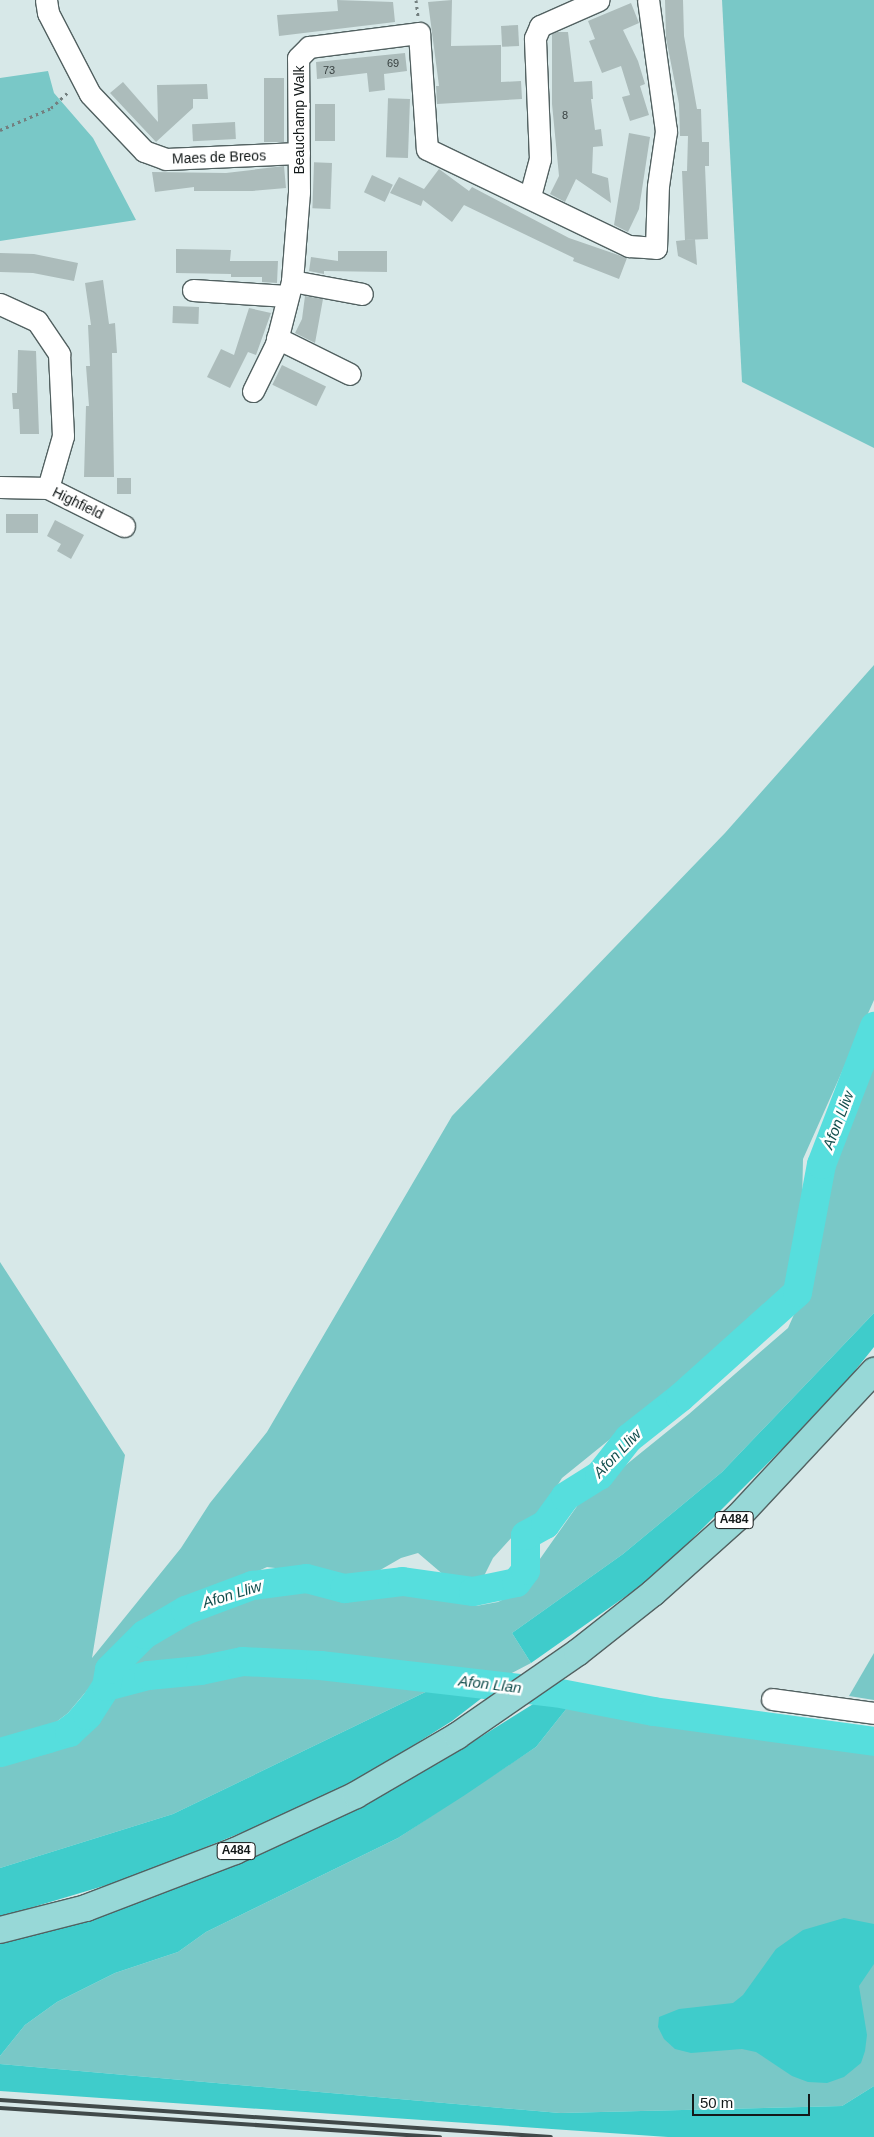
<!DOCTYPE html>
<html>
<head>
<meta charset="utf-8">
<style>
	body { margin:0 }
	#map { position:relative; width:874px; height:2137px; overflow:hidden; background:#d7e8e8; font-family:Helvetica,sans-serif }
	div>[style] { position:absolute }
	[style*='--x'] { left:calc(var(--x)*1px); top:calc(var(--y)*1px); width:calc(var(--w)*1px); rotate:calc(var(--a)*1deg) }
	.green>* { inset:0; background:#79c8c7 }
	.forest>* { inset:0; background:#3fcccb }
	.water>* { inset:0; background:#56dedd }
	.river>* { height:29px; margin:-14.5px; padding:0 14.5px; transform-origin:14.5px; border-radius:14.5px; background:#56dedd }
	.building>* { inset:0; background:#acbcbb; transform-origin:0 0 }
	.path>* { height:3px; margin-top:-1.5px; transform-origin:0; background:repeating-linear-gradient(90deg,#737f7f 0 2.5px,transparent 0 6.5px) }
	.roads { filter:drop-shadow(1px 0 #526161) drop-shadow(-1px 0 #526161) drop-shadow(0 1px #526161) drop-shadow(0 -1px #526161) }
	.minor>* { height:21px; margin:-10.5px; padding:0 10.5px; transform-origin:10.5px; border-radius:10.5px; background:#fff }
	.major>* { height:26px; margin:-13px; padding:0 13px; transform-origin:13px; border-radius:13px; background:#97d8d7 }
	.rail>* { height:4px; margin:-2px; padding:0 2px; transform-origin:2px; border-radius:2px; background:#414a4a }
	span { translate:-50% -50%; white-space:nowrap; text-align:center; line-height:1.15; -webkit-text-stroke:5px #fff; paint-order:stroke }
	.number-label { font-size:11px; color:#394242 }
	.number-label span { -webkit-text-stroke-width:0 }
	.shield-label span { padding:1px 4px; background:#fff; border:1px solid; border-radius:4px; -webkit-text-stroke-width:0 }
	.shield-label { font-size:12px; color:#131919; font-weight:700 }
	.street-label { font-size:14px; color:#131919 }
	.water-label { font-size:15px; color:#124e4d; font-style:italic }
	.scale { position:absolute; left:692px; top:2094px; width:118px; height:22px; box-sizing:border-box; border:2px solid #131919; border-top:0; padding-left:6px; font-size:15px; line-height:18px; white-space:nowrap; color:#131919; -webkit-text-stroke:4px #fff; paint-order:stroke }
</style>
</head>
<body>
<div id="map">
	<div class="green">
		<i style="clip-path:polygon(722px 0,874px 0,874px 448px,742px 382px)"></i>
		<i style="clip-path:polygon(48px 71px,54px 93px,93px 138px,136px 220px,0 241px,0 78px)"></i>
		<i style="clip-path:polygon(874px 665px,874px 1000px,803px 1159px,801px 1252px,777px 1304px,562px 1478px,537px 1518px,513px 1536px,493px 1558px,482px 1580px,471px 1585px,452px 1582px,418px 1553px,401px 1558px,375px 1573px,356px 1578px,267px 1567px,164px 1614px,130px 1639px,68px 1713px,43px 1732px,0 1742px,0 1262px,125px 1455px,92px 1658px,181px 1548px,210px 1503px,267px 1432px,452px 1116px,725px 833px)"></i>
		<i style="clip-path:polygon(874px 1052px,874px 1313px,722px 1472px,623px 1554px,512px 1633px,531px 1663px,510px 1674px,453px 1671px,345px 1659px,233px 1654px,113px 1676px,129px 1655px,152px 1635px,211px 1607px,259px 1590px,295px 1590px,356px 1598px,406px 1591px,476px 1606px,498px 1602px,516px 1593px,580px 1502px,689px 1414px,788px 1328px,808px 1283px,849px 1108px)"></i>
		<i style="clip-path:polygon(874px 1653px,874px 1700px,849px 1696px)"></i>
		<i style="clip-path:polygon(278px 1667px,440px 1685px,173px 1814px,0 1868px,0 1767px,86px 1732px,117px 1696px,127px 1689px,234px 1669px)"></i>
		<i style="clip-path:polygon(567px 1708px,874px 1752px,874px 2086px,842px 2106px,560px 2113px,0 2064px,0 2056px,25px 2025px,57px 2002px,115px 1973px,178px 1952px,206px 1932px,398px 1838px,536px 1747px)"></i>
	</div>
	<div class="forest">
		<i style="clip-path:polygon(874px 1313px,874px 1347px,833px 1398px,656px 1575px,531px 1663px,512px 1633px,623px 1554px,722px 1472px)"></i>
		<i style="clip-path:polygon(440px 1685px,487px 1694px,452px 1721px,366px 1775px,268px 1822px,127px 1879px,0 1917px,0 1868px,173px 1814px)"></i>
		<i style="clip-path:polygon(538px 1701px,567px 1708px,536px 1747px,465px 1795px,398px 1838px,206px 1932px,178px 1952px,115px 1973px,57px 2002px,25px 2025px,0 2056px,0 1941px,313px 1827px,439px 1763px)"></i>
		<i style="clip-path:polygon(844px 1918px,874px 1924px,874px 1964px,859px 1986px,867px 2035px,865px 2051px,861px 2063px,844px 2077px,827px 2083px,808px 2082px,792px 2076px,756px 2052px,742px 2049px,691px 2053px,675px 2049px,664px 2039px,658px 2027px,659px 2017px,679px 2009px,733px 2003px,743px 1995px,776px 1949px,803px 1930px)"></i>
		<i style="clip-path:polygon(0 2064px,560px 2113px,842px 2106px,874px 2086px,874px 2137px,668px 2137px,0 2091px)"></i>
	</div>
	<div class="water">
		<i style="clip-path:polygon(86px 1692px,96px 1701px,101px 1714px,86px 1732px,54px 1752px,0 1767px,0 1742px,43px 1732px,68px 1713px)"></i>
	</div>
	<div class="river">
		<i style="--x:106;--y:1686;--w:43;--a:-14.7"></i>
		<i style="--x:148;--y:1675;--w:52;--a:-5.5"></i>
		<i style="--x:200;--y:1670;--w:43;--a:-12.1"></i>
		<i style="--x:242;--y:1661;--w:78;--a:2.9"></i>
		<i style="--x:320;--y:1665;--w:237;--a:6.6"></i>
		<i style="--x:555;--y:1692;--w:100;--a:11"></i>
		<i style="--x:653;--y:1711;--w:223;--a:7.7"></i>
		<i style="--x:0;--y:1752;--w:72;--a:-16.2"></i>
		<i style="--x:69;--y:1732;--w:25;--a:-43"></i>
		<i style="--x:87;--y:1715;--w:35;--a:-57"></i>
		<i style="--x:106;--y:1686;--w:17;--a:-80"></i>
		<i style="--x:109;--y:1669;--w:49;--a:-45"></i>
		<i style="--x:144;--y:1634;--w:48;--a:-30.3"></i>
		<i style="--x:185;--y:1610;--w:72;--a:-20.5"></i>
		<i style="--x:252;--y:1585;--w:54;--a:-7.4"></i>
		<i style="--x:306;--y:1578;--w:39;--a:15"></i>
		<i style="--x:344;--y:1588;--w:58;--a:-6.9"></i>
		<i style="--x:402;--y:1581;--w:72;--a:8"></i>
		<i style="--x:473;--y:1591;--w:44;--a:-11.8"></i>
		<i style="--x:516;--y:1582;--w:15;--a:-53"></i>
		<i style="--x:525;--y:1570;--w:35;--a:-90"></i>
		<i style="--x:525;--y:1535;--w:23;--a:-29"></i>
		<i style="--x:545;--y:1524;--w:34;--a:-54"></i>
		<i style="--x:565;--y:1496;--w:40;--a:-32"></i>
		<i style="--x:599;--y:1475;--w:47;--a:-51.9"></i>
		<i style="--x:628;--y:1438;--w:66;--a:-38.3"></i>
		<i style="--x:680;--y:1397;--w:157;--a:-41.9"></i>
		<i style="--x:797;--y:1292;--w:130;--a:-79.4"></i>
		<i style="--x:821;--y:1164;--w:148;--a:-69"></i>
	</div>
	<div class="building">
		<i style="clip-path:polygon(337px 0,393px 2px,395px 22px,279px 36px,277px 15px,338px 11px)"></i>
		<i style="clip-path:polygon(452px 0,451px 46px,501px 45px,501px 82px,521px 81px,522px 99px,437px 104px,436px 86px,439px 86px,428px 2px)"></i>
		<i style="clip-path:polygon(665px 0,683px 0,684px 36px,697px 109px,701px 109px,702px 142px,709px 142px,709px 166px,705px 166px,708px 239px,685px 240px,682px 171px,687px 171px,688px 136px,680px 136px,679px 104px,666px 38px)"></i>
		<i style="clip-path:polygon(631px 3px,639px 23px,623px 30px,638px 61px,645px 84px,640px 86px,649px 115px,630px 121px,622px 97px,630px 95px,621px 66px,602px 73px,589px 41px,595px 39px,588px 21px)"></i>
		<i style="left:518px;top:25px;width:21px;height:17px;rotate:87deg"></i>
		<i style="clip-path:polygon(557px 32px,568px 32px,574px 82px,592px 81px,593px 99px,591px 99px,595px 130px,601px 129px,603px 146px,593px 147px,592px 173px,608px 178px,611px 203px,576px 179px,565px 202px,550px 194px,559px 176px,552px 104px,552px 34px)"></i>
		<i style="clip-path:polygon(405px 53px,407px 71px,384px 74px,385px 90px,369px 92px,367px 73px,317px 79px,316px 62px)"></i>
		<i style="left:264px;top:78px;width:20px;height:64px"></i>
		<i style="clip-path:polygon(123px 82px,158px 122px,157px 85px,207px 84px,208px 99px,193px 99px,193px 108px,156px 142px,110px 93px)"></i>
		<i style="left:410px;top:99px;width:59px;height:22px;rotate:92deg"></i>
		<i style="left:335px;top:104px;width:37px;height:20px;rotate:90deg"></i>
		<i style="left:235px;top:122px;width:17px;height:43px;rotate:87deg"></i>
		<i style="clip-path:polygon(629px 133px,650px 137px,639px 209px,628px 232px,614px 225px)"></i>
		<i style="left:332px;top:163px;width:46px;height:18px;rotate:92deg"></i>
		<i style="clip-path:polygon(284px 166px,286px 188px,252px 191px,194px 191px,194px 187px,155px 192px,152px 172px,226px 173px)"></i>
		<i style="clip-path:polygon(439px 169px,469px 191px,472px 187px,569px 238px,627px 258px,619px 279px,573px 261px,574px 258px,464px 205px,452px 222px,423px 200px,421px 206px,390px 193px,399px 177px,424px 189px)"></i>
		<i style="left:372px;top:175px;width:23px;height:19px;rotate:25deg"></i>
		<i style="clip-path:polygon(695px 239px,697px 265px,678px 256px,676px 241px)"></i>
		<i style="clip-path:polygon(176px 249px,231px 250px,230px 261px,278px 261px,277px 283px,262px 282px,262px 277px,231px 277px,231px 274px,176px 273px)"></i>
		<i style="clip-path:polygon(338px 251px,387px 251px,387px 272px,324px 271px,324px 274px,309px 271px,311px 257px,338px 261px)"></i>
		<i style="clip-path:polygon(0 253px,34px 254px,78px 263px,74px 281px,33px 273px,0 272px)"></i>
		<i style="clip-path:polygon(103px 280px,109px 324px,115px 323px,117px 353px,112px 353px,114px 477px,84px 477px,86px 406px,89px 406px,86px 366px,90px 366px,88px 325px,91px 325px,85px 283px)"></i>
		<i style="clip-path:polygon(305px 296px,323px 299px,315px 343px,295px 333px,302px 319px)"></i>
		<i style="left:173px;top:306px;width:26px;height:17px;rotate:2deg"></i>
		<i style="clip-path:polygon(249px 308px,271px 313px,256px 355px,248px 352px,230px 388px,207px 377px,221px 349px,234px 355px)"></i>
		<i style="clip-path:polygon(18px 350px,36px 351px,39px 434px,20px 434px,19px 409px,13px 409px,12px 393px,17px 393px)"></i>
		<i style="left:282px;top:365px;width:49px;height:22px;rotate:26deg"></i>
		<i style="left:117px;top:478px;width:14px;height:16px"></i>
		<i style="left:6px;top:514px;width:32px;height:19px"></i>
		<i style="clip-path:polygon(55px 520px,84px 535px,71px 559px,57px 551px,61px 544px,47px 536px)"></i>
	</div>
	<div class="path">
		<i style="--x:416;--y:0;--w:17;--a:83"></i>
		<i style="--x:0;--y:130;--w:56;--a:-23.3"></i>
		<i style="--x:51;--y:108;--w:23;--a:-43"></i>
	</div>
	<div class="roads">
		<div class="minor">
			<i style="--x:46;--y:0;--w:13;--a:81"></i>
			<i style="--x:48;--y:13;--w:91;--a:62.6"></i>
			<i style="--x:90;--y:94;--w:79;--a:46.5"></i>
			<i style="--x:144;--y:151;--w:23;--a:20"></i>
			<i style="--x:166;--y:159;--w:133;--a:-2.6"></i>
			<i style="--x:530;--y:196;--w:38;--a:-75"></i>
			<i style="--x:540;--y:159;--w:121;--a:-92.4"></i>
			<i style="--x:535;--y:38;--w:13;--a:-67"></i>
			<i style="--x:540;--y:26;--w:64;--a:-23.8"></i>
			<i style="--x:292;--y:281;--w:71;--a:10.5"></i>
			<i style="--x:193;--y:290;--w:94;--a:3.7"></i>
			<i style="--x:0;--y:304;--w:41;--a:24.7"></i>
			<i style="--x:37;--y:321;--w:40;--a:56"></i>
			<i style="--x:59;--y:354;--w:82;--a:87.2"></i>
			<i style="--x:63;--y:436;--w:54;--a:106.1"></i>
			<i style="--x:277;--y:338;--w:81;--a:26.3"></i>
			<i style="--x:253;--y:391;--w:52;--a:-63.9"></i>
			<i style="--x:276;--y:344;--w:65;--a:-75.7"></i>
			<i style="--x:292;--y:281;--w:89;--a:-85.5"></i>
			<i style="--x:299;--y:192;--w:134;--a:-90.4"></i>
			<i style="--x:298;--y:58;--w:16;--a:-45"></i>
			<i style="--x:309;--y:47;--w:111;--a:-7.3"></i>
			<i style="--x:419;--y:33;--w:116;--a:86.1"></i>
			<i style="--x:427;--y:149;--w:224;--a:25.7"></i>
			<i style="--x:629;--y:246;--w:27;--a:4"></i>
			<i style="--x:656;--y:248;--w:62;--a:-88.2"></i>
			<i style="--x:658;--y:186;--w:56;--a:-81.7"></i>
			<i style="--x:666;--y:131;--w:132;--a:-97.8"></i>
			<i style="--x:0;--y:487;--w:48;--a:1.2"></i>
			<i style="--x:48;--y:488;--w:85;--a:26.6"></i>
			<i style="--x:772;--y:1699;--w:103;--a:7.8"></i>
		</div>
		<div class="major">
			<i style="--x:0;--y:1930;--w:89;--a:-14.3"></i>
			<i style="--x:86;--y:1908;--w:160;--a:-20.9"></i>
			<i style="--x:235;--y:1851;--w:133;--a:-24.8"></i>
			<i style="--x:356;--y:1795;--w:117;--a:-30.3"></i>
			<i style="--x:457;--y:1736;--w:146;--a:-34.7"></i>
			<i style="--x:577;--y:1653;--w:97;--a:-38.3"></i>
			<i style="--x:653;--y:1593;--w:114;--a:-41.8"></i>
			<i style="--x:738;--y:1517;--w:200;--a:-47"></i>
		</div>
	</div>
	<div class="rail">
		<i style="--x:0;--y:2100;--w:552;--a:3.84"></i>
		<i style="--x:0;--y:2108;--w:441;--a:3.8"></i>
	</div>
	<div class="number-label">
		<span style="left:393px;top:63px">69</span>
		<span style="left:329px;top:70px">73</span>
		<span style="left:565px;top:115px">8</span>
	</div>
	<div class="shield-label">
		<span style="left:734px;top:1520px">A484</span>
		<span style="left:236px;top:1851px">A484</span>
	</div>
	<div class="street-label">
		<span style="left:299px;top:120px;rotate:-90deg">Beauchamp Walk</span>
		<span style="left:219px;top:157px;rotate:-2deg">Maes de Breos</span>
		<span style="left:78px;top:503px;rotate:26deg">Highfield</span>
	</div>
	<div class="water-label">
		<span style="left:838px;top:1120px;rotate:-69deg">Afon Lliw</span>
		<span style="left:617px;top:1453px;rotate:-46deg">Afon Lliw</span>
		<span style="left:232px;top:1594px;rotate:-17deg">Afon Lliw</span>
		<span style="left:490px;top:1684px;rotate:7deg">Afon Llan</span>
	</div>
	<div class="scale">50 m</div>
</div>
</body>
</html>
